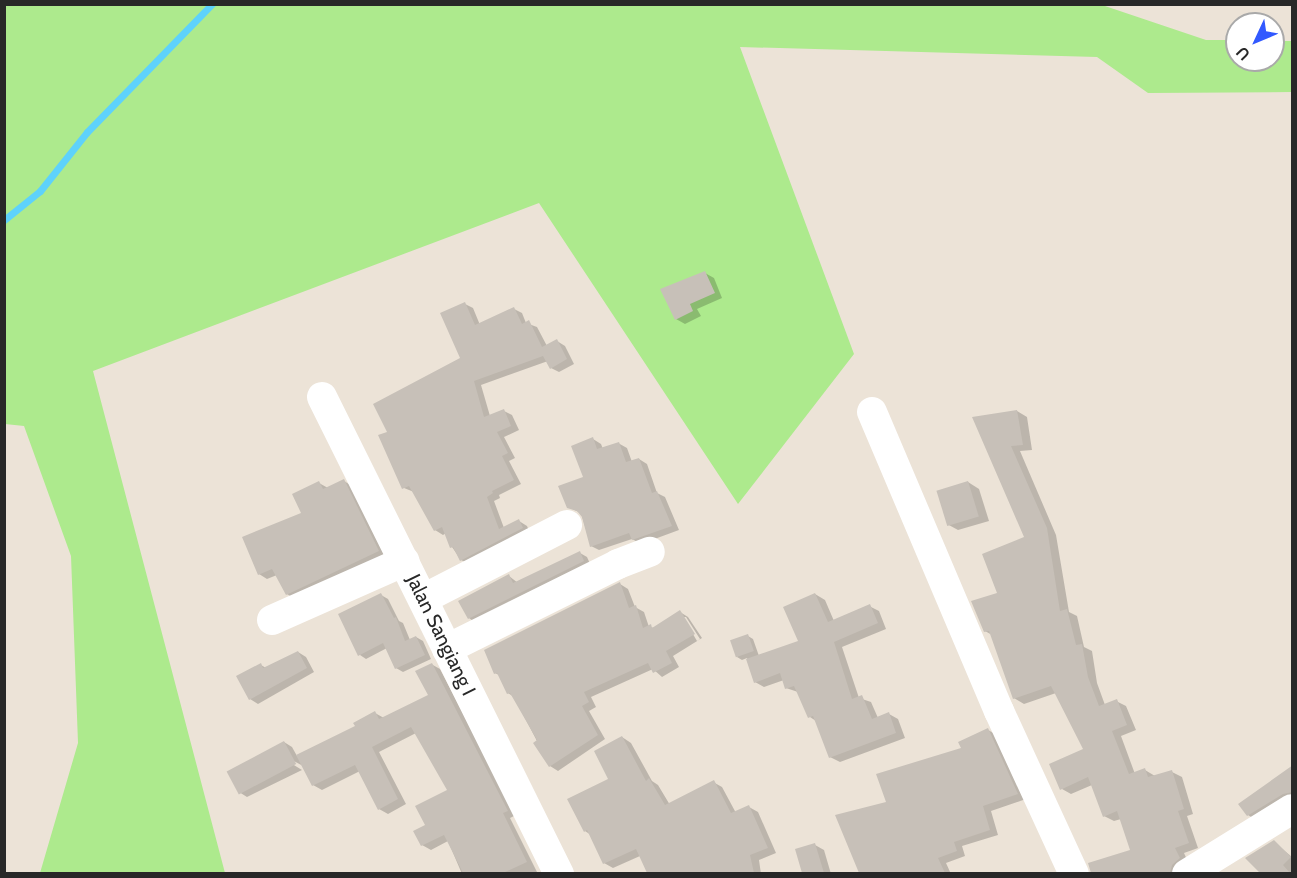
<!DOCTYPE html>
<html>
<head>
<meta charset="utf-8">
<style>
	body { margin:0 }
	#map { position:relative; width:1297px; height:878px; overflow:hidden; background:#ece3d7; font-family:Cabin,sans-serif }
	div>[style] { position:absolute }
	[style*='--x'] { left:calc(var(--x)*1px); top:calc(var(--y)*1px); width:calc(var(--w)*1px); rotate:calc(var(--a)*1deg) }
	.green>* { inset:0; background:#adea8d }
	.shadow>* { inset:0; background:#0003 }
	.stream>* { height:7px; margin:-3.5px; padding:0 3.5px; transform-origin:3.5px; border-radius:3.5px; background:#5ed2fb }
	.building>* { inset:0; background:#c7c0b8; transform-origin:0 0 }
	.minor>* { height:30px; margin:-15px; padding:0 15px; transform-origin:15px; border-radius:15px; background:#fff }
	span { translate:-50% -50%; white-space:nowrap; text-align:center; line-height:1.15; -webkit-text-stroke:5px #fff; paint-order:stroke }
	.street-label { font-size:20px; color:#282828 }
	.frame { position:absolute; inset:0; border:6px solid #282828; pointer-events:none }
	.north { position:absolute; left:1225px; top:12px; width:60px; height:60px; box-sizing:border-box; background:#fff; border:2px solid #a9a9a9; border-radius:50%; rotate:226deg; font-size:16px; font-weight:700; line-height:24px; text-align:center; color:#282828 }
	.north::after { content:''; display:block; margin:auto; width:21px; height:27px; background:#3259ff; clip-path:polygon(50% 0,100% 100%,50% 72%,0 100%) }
</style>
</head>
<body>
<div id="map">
	<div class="green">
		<i style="clip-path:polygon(4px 5px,1102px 5px,1206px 40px,1237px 40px,1237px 60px,1273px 60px,1273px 41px,1292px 41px,1292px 92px,1148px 93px,1097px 57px,740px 47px,854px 354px,738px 504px,539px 203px,93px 371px,225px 873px,40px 873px,78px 743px,71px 556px,24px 426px,5px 424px)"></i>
	</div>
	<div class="shadow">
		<i style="clip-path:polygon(705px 273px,714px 278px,722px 298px,697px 309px,701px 316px,685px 324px,676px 319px)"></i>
		<i style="clip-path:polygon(465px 304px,473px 308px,480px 325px,514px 309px,522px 313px,526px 323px,537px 327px,547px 346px,557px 341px,565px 346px,574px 364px,559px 372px,551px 368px,548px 361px,481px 385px,490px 416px,504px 411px,512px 415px,519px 430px,504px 437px,515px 458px,509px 461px,521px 484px,499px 495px,500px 498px,494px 501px,504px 528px,519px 521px,527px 526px,530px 533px,469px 564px,461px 560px,452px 547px,446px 533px,443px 535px,435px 530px,414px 492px,404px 488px,389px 432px,462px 359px)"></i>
		<i style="clip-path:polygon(1017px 411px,1027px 417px,1032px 450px,1020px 451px,1056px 535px,1069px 612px,1077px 616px,1084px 647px,1092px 651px,1097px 683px,1105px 705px,1116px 701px,1126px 706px,1136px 730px,1121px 736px,1135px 774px,1145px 770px,1155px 776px,1172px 772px,1182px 777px,1193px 814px,1187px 816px,1198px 848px,1184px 853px,1189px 864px,1181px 874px,1098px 874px,1095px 863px,1132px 851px,1121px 819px,1114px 821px,1104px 816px,1092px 785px,1071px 794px,1062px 789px,1085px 750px,1056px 693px,1024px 704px,1014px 698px,992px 635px,985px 631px,999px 593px,1026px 538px,974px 418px)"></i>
		<i style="clip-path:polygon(593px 439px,601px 444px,603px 449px,618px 443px,627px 448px,632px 462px,639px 459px,647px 464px,657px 493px,665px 497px,679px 530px,641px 544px,632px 539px,599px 550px,591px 546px,581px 513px,568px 507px,585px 478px)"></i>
		<i style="clip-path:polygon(344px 481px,352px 486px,387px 556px,295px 599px,287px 594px,277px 575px,267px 579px,259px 574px,303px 513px,319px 483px,328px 488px)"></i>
		<i style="clip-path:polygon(968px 482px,979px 489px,989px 521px,958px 530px,947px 524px)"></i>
		<i style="clip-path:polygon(580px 553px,587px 557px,591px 566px,476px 623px,469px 618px,509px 576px,518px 583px)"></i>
		<i style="clip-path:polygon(evenodd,620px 584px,628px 589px,635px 607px,644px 612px,649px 627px,655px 628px,680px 612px,688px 617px,702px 638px,673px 656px,679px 667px,662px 677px,653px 669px,591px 697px,596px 707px,589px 711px,605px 739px,558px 771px,550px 766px,514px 697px,508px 693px,501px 676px,495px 673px,620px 584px,683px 617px,686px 617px,700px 639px,697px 641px,683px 617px)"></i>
		<i style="clip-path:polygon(815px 594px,825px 600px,834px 621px,869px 606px,879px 611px,886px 629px,842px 647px,859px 698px,871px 702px,878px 718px,889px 714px,898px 719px,905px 738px,840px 762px,830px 757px,816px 721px,810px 717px,798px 692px,786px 688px,784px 680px,764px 687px,755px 682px,747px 658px,742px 660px,737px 657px,748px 636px,753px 639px,759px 656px,800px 642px)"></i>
		<i style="clip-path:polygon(381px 595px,388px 599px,399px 621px,403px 623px,410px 640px,416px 637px,423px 641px,431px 659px,403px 672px,396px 668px,387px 648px,366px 659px,360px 655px)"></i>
		<i style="clip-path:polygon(298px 652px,306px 657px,314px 672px,258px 704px,250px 699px,261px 665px,266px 668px)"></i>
		<i style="clip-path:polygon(431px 664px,440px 669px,516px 815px,510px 818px,538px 874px,462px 874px,448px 841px,431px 850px,422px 845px,427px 825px,449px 791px,416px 733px,379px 752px,406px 804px,388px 814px,379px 809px,360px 771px,322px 790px,313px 785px,305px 767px,290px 759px,289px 762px,302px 770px,247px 797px,239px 792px,284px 742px,292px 747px,297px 756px,357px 727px,375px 713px,384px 718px,430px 696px)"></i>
		<i style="clip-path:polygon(988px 730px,997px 735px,1026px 799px,991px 811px,998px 835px,962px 846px,965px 856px,946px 863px,951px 874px,861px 874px,837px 816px,888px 803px)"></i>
		<i style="clip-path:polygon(622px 737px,631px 743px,652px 781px,658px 785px,670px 805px,713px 782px,722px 787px,736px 813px,749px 807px,758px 812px,776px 853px,759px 860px,761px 874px,649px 874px,640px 856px,613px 868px,604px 863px,591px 835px,585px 831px,610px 779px)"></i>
		<i style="clip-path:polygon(1292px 767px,1292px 801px,1259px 822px,1248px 815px,1240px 804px)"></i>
		<i style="clip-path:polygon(1274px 842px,1292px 857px,1292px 874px,1262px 874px,1248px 859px)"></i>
		<i style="clip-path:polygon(815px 845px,824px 850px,831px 874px,803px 874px,797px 850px)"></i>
	</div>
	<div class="stream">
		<i style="--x:4;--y:220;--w:46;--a:-38.9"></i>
		<i style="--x:40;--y:191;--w:75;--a:-51.5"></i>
		<i style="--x:87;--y:132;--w:179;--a:-45.7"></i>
	</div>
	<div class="building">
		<i style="clip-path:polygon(705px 271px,715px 293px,690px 304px,693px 311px,675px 320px,660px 289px)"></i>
		<i style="clip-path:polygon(465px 302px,475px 325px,514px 307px,522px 324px,529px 320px,542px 347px,557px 339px,567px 359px,550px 369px,543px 356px,474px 381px,484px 417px,504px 409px,511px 426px,497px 432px,508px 453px,502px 456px,514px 480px,492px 491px,493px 493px,487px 497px,499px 529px,519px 519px,523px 528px,460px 561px,453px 547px,450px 548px,442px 527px,434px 531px,409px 486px,402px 489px,378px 435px,387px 432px,373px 404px,460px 358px,440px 313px)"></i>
		<i style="clip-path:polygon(1017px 410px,1023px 445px,1011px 446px,1047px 528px,1060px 611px,1067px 609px,1076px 645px,1082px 644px,1088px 677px,1099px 706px,1117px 699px,1127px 725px,1112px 731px,1129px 774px,1145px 768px,1148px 777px,1172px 770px,1184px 809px,1178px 811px,1189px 843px,1175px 848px,1180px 858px,1172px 865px,1170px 873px,1091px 873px,1088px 863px,1130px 850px,1117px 811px,1103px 817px,1088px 777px,1060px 790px,1049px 764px,1083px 749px,1051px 686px,1013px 699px,989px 631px,984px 632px,971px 601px,997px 593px,982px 554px,1024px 537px,972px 417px)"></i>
		<i style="clip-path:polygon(593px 437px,597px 449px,619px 442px,626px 462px,639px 458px,652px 493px,657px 491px,672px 526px,632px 540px,629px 533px,590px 547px,582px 517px,577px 511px,567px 508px,558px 486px,583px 477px,571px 446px)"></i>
		<i style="clip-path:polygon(344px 479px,379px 551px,286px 595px,272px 569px,258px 575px,242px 537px,301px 513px,292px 494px,319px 481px,323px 489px)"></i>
		<i style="left:968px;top:481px;width:37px;height:33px;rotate:73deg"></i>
		<i style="clip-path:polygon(580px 551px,584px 561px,468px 619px,458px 601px,509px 574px,513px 583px)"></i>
		<i style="clip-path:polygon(620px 582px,629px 608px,636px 605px,643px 628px,651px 624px,652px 628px,680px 610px,695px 634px,666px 651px,672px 663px,653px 673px,648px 663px,584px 692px,589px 702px,582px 706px,598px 735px,549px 767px,533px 743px,537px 740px,510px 693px,507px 694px,497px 673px,494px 674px,484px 650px)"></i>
		<i style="clip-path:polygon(381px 593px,394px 618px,396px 617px,405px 641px,416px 636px,425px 655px,395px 669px,383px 643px,358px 656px,338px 614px)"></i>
		<i style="clip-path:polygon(815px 593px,828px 622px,870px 604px,878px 623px,834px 642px,852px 699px,862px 695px,872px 719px,889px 712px,896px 733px,829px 758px,813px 716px,808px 718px,794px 686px,785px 689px,780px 673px,754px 683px,746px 659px,798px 641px,783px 607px)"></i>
		<i style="left:748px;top:634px;width:18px;height:19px;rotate:71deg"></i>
		<i style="clip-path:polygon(298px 651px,307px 668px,249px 700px,236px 676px,261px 663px,263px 668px)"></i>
		<i style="clip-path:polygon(432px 663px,508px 811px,503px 813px,527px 862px,503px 873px,463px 873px,444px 835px,421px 846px,413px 831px,425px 825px,415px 806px,447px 790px,411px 727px,372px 747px,398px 799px,378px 810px,355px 765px,312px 786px,296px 755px,355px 726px,353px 723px,375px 711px,379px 719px,428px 695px,415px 671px)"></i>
		<i style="clip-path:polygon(988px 728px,1018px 794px,983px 806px,990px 830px,954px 842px,957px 851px,938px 858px,945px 873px,859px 873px,835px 815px,886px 802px,876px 774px,961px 748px,958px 742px)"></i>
		<i style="clip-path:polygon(622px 736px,646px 781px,649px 778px,665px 805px,714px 780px,731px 813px,749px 805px,768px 848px,750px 855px,754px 873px,647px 873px,636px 849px,603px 864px,587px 830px,584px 832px,567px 799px,608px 779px,594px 751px)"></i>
		<i style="left:284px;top:741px;width:26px;height:65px;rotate:62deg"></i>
		<i style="clip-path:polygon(1293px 765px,1293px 792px,1283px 794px,1247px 816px,1238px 804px)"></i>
		<i style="clip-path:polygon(1274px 840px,1291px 857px,1283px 865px,1290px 873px,1260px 873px,1245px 858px)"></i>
		<i style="clip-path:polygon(815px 843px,824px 873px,802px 873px,795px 849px)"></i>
	</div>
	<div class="minor">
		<i style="--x:322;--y:397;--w:533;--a:63.58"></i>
		<i style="--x:872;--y:412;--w:325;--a:67"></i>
		<i style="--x:999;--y:711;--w:179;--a:65.3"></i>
		<i style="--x:423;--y:599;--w:162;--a:-27.2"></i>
		<i style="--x:272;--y:620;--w:145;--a:-23.9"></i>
		<i style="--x:447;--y:649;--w:191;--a:-26.4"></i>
		<i style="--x:618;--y:564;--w:34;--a:-21"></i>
		<i style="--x:1187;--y:874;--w:123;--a:-31.8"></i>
	</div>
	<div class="street-label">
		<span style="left:441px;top:635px;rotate:64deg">Jalan Sangiang I</span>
	</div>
	<div class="frame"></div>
	<div class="north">U</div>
</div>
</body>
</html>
